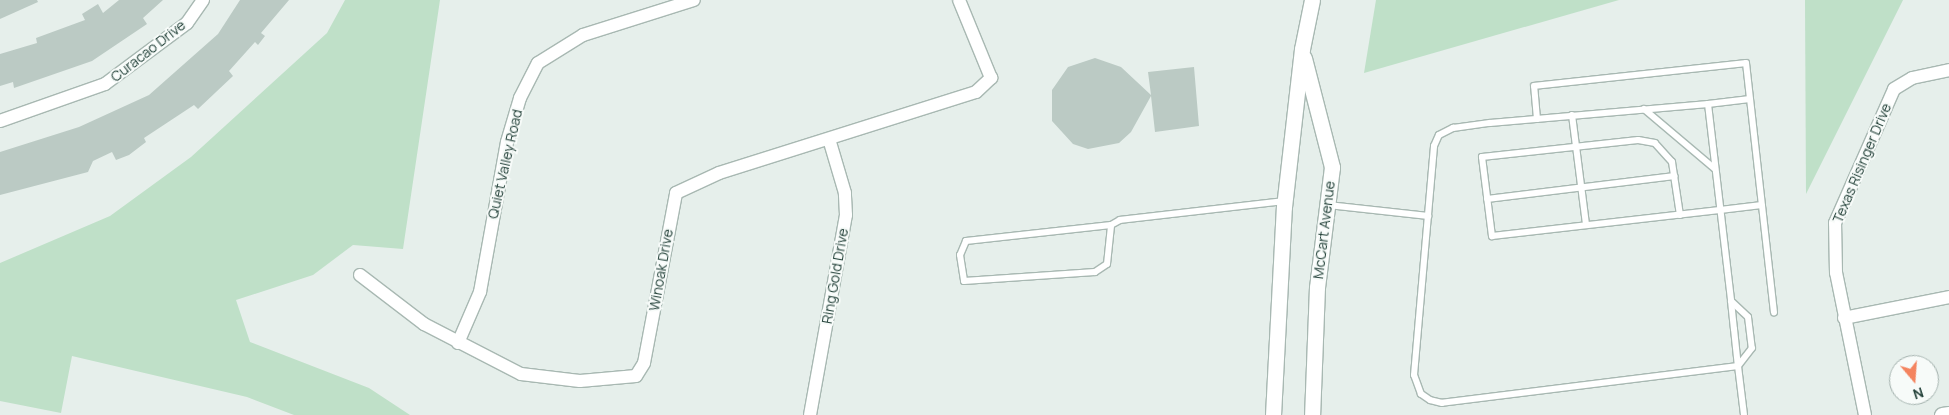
<!DOCTYPE html>
<html>
<head>
<meta charset="utf-8">
<style>
	body { margin:0 }
	#map { position:relative; width:1949px; height:415px; overflow:hidden; background:#e6efeb; font-family:Manrope,sans-serif }
	div>[style] { position:absolute }
	[style*='--x'] { left:calc(var(--x)*1px); top:calc(var(--y)*1px); width:calc(var(--w)*1px); rotate:calc(var(--a)*1deg) }
	.green>* { inset:0; background:#bfe0c8 }
	.building>* { inset:0; background:#bbcac4 }
	.roads { filter:drop-shadow(1px 0 #a8b8b2) drop-shadow(-1px 0 #a8b8b2) drop-shadow(0 1px #a8b8b2) drop-shadow(0 -1px #a8b8b2) }
	.lane>* { height:6px; margin:-3px; padding:0 3px; transform-origin:3px; border-radius:3px; background:#fff }
	.street>* { height:12px; margin:-6px; padding:0 6px; transform-origin:6px; border-radius:6px; background:#fff }
	.secondary>* { height:15px; margin:-7.5px; padding:0 7.5px; transform-origin:7.5px; border-radius:7.5px; background:#fff }
	span { translate:-50% -50%; white-space:nowrap; text-align:center; line-height:1.15; -webkit-text-stroke:4px #f7fbf9; paint-order:stroke }
	.street-label { font-size:14px; color:#24423a }
	.north { position:absolute; left:1889px; top:355px; width:50px; height:50px; box-sizing:border-box; background:#f7fbf9; border:1px solid #a3b1ad; border-radius:50%; rotate:162deg; font-size:14px; font-weight:700; line-height:20px; text-align:center; color:#24423a }
	.north::after { content:''; display:block; margin:auto; width:18px; height:22px; background:#f4845f; clip-path:polygon(50% 0,100% 100%,50% 72%,0 100%) }
</style>
</head>
<body>
<div id="map">
	<div class="green">
		<i style="clip-path:polygon(345px 0,440px 0,403px 249px,353px 245px,313px 275px,236px 300px,250px 342px,369px 388px,410px 415px,294px 415px,247px 397px,72px 356px,61px 413px,0 401px,0 263px,110px 216px,191px 157px,327px 33px)"></i>
		<i style="clip-path:polygon(1376px 0,1619px 0,1364px 73px)"></i>
		<i style="clip-path:polygon(1805px 0,1903px 0,1806px 194px)"></i>
	</div>
	<div class="building">
		<i style="clip-path:polygon(0 0,37px 0,38px 2px,0 19px)"></i>
		<i style="clip-path:polygon(119px 0,163px 0,143px 18px,147px 24px,92px 61px,14px 88px,13px 82px,0 86px,0 54px,37px 43px,36px 38px,85px 20px,82px 14px,98px 4px,103px 13px)"></i>
		<i style="clip-path:polygon(240px 0,289px 0,261px 33px,265px 36px,258px 45px,255px 42px,229px 71px,233px 76px,198px 109px,194px 105px,144px 138px,146px 142px,129px 155px,116px 160px,112px 152px,93px 161px,88px 172px,0 195px,0 152px,79px 127px,149px 95px,218px 34px)"></i>
		<i style="clip-path:polygon(1095px 58px,1121px 67px,1151px 95px,1148px 72px,1194px 67px,1199px 126px,1155px 132px,1151px 96px,1131px 132px,1119px 143px,1088px 149px,1073px 144px,1052px 121px,1052px 90px,1068px 67px)"></i>
	</div>
	<div class="roads">
		<div class="lane">
			<i style="--x:1708;--y:104;--w:42;--a:-6.8"></i>
			<i style="--x:1644;--y:109;--w:93;--a:40.2"></i>
			<i style="--x:1572;--y:115;--w:111;--a:82.7"></i>
			<i style="--x:1537;--y:119;--w:33;--a:-95"></i>
			<i style="--x:1534;--y:86;--w:213;--a:-6.2"></i>
			<i style="--x:1746;--y:63;--w:251;--a:83.6"></i>
			<i style="--x:1487;--y:199;--w:189;--a:-7"></i>
			<i style="--x:1328;--y:205;--w:101;--a:6.3"></i>
			<i style="--x:1680;--y:215;--w:54;--a:-98.6"></i>
			<i style="--x:1672;--y:162;--w:25;--a:-132"></i>
			<i style="--x:1655;--y:143;--w:17;--a:-170"></i>
			<i style="--x:1638;--y:140;--w:157;--a:173.8"></i>
			<i style="--x:1482;--y:157;--w:80;--a:82.8"></i>
			<i style="--x:1492;--y:236;--w:229;--a:-6.5"></i>
			<i style="--x:1720;--y:210;--w:42;--a:-6.8"></i>
			<i style="--x:1111;--y:225;--w:146;--a:173.7"></i>
			<i style="--x:966;--y:241;--w:15;--a:113"></i>
			<i style="--x:960;--y:255;--w:26;--a:81"></i>
			<i style="--x:964;--y:281;--w:131;--a:-3.9"></i>
			<i style="--x:1095;--y:272;--w:14;--a:-34"></i>
			<i style="--x:1107;--y:264;--w:39;--a:-84"></i>
			<i style="--x:1111;--y:225;--w:10;--a:-29"></i>
			<i style="--x:1120;--y:220;--w:165;--a:-6.6"></i>
			<i style="--x:1731;--y:301;--w:23;--a:43"></i>
			<i style="--x:1748;--y:317;--w:31;--a:83"></i>
			<i style="--x:1752;--y:348;--w:23;--a:128"></i>
			<i style="--x:1738;--y:366;--w:298;--a:172.9"></i>
			<i style="--x:1442;--y:403;--w:12;--a:-166"></i>
			<i style="--x:1430;--y:400;--w:11;--a:-146"></i>
			<i style="--x:1421;--y:394;--w:20;--a:-110"></i>
			<i style="--x:1414;--y:375;--w:230;--a:-85"></i>
			<i style="--x:1434;--y:146;--w:12;--a:-66"></i>
			<i style="--x:1439;--y:135;--w:16;--a:-27"></i>
			<i style="--x:1453;--y:128;--w:37;--a:-8"></i>
			<i style="--x:1490;--y:123;--w:219;--a:-5"></i>
			<i style="--x:1708;--y:104;--w:198;--a:83.3"></i>
			<i style="--x:1731;--y:301;--w:28;--a:84"></i>
			<i style="--x:1734;--y:329;--w:37;--a:84"></i>
			<i style="--x:1738;--y:366;--w:49;--a:83"></i>
		</div>
		<div class="street">
			<i style="--x:0;--y:121;--w:111;--a:-19.4"></i>
			<i style="--x:105;--y:84;--w:102;--a:-36.6"></i>
			<i style="--x:187;--y:23;--w:28;--a:-55"></i>
			<i style="--x:360;--y:275;--w:81;--a:37.4"></i>
			<i style="--x:424;--y:324;--w:109;--a:27.3"></i>
			<i style="--x:521;--y:374;--w:59;--a:6.8"></i>
			<i style="--x:580;--y:381;--w:56;--a:-5.1"></i>
			<i style="--x:636;--y:376;--w:15;--a:-58"></i>
			<i style="--x:644;--y:363;--w:173;--a:-79.3"></i>
			<i style="--x:676;--y:193;--w:47;--a:-24.9"></i>
			<i style="--x:719;--y:173;--w:269;--a:-17.5"></i>
			<i style="--x:976;--y:92;--w:21;--a:-43"></i>
			<i style="--x:991;--y:78;--w:84;--a:-112.3"></i>
			<i style="--x:1844;--y:318;--w:107;--a:-11.3"></i>
			<i style="--x:458;--y:343;--w:56;--a:-66.7"></i>
			<i style="--x:480;--y:292;--w:152;--a:-79.8"></i>
			<i style="--x:507;--y:142;--w:46;--a:-73.5"></i>
			<i style="--x:520;--y:98;--w:39;--a:-63"></i>
			<i style="--x:538;--y:63;--w:53;--a:-31.9"></i>
			<i style="--x:583;--y:35;--w:116;--a:-17.5"></i>
			<i style="--x:810;--y:415;--w:203;--a:-79.8"></i>
			<i style="--x:846;--y:215;--w:22;--a:-93"></i>
			<i style="--x:845;--y:193;--w:56;--a:-106.5"></i>
			<i style="--x:1865;--y:415;--w:145;--a:-101.5"></i>
			<i style="--x:1836;--y:273;--w:50;--a:-91.1"></i>
			<i style="--x:1835;--y:223;--w:146;--a:-66.2"></i>
			<i style="--x:1894;--y:89;--w:21;--a:-31"></i>
			<i style="--x:1912;--y:78;--w:38;--a:-12"></i>
		</div>
		<div class="secondary">
			<i style="--x:1304;--y:58;--w:113;--a:75.6"></i>
			<i style="--x:1332;--y:167;--w:121;--a:97.1"></i>
			<i style="--x:1317;--y:287;--w:128;--a:92.2"></i>
			<i style="--x:1273;--y:415;--w:208;--a:-87"></i>
			<i style="--x:1284;--y:207;--w:159;--a:-83.5"></i>
			<i style="--x:1302;--y:49;--w:50;--a:-78.5"></i>
			<i style="--x:1942;--y:415;--w:7;--a:-8"></i>
		</div>
	</div>
	<div class="street-label">
		<span style="left:148px;top:51px;rotate:-38deg">Curacao Drive</span>
		<span style="left:1862px;top:163px;rotate:-67deg">Texas Risinger Drive</span>
		<span style="left:505px;top:164px;rotate:-77deg">Quiet Valley Road</span>
		<span style="left:1324px;top:230px;rotate:-83deg">McCart Avenue</span>
		<span style="left:661px;top:270px;rotate:-80deg">Winoak Drive</span>
		<span style="left:835px;top:276px;rotate:-80deg">Ring Gold Drive</span>
	</div>
	<div class="north">N</div>
</div>
</body>
</html>
